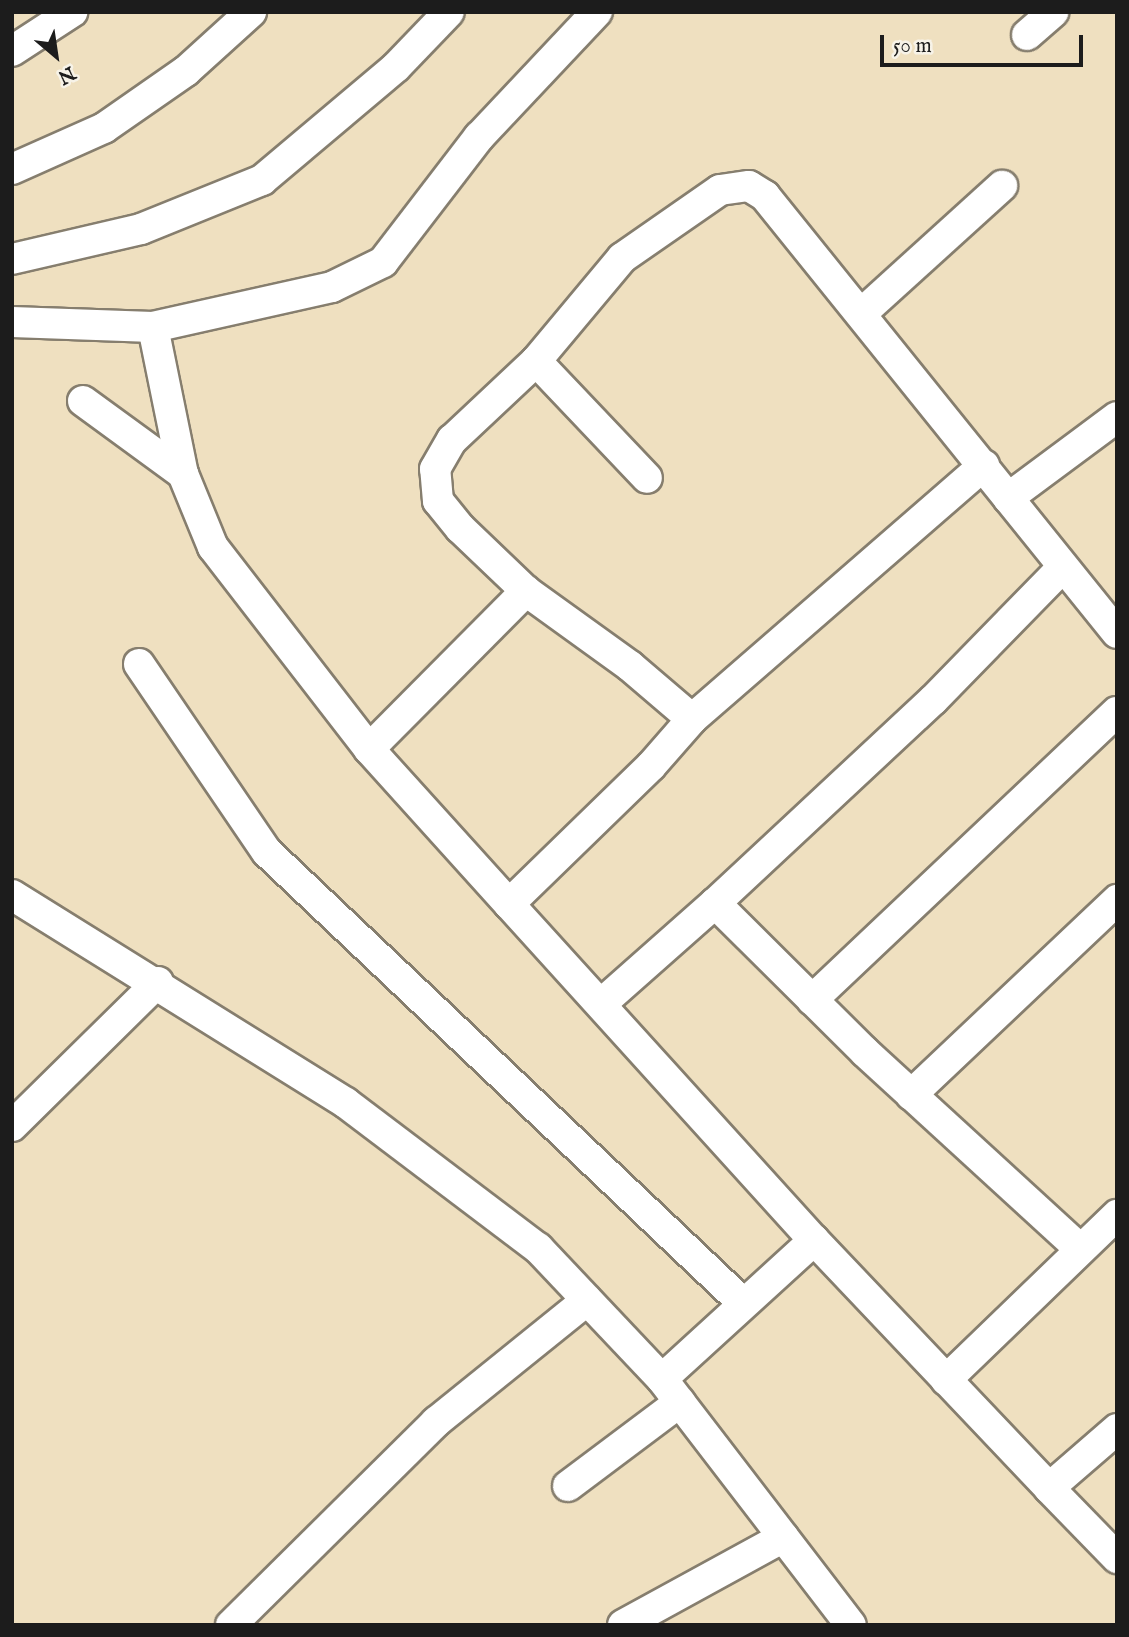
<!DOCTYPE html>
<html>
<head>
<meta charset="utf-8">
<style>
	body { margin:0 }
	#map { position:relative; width:1129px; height:1637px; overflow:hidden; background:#efe0c0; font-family:"IM FELL English",serif }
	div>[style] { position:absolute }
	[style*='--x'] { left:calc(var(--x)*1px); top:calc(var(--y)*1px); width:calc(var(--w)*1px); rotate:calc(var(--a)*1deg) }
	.roads { filter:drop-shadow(2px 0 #867e6e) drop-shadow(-2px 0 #867e6e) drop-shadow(0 2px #867e6e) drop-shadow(0 -2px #867e6e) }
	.minor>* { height:30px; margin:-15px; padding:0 15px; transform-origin:15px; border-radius:15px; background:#fff }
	span { translate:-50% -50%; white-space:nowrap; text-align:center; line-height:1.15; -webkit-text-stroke:5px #f7f3e8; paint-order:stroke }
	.frame { position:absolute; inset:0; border:14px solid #1c1c1c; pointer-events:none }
	.north { position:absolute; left:21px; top:21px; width:70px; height:70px; -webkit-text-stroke:5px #f7f3e8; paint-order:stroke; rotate:151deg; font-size:19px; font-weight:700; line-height:28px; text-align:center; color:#1c1c1c }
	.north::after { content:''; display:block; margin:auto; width:24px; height:32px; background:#1c1c1c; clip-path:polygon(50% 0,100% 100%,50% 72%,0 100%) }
	.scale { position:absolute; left:880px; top:35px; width:203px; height:32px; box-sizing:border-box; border:4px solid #1c1c1c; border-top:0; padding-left:9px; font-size:21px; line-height:24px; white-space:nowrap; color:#1c1c1c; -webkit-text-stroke:5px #f7f3e8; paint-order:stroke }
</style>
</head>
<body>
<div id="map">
	<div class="roads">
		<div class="minor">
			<i style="--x:1027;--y:35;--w:35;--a:-41"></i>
			<i style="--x:12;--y:51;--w:72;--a:-33"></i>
			<i style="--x:12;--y:169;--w:101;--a:-24"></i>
			<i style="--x:104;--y:128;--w:100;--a:-34.8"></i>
			<i style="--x:186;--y:71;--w:88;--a:-42.2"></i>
			<i style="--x:12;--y:259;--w:132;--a:-13.1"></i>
			<i style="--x:141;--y:229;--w:131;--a:-22"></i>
			<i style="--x:262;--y:180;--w:175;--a:-40.1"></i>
			<i style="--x:396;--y:67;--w:76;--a:-46.1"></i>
			<i style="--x:863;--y:312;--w:188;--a:-42.2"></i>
			<i style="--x:12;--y:322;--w:141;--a:2"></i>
			<i style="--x:153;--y:327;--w:183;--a:-12.6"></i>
			<i style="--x:332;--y:287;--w:57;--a:-26.1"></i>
			<i style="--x:383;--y:262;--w:158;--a:-52.5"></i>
			<i style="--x:479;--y:137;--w:172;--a:-46.7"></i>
			<i style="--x:153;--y:327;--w:150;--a:78.5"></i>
			<i style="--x:183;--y:474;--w:79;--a:67.7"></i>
			<i style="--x:213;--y:547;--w:255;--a:52.3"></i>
			<i style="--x:369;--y:749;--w:209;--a:47.9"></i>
			<i style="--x:509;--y:904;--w:198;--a:-44.2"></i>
			<i style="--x:651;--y:766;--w:62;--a:-48.9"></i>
			<i style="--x:692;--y:719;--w:82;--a:-139.5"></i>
			<i style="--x:630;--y:666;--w:128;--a:-144.2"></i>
			<i style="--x:526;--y:591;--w:91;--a:-136.3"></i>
			<i style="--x:460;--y:528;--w:35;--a:-129"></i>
			<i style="--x:438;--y:501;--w:32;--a:-95"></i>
			<i style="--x:435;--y:469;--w:34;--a:-60"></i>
			<i style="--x:452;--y:440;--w:115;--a:-43.2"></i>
			<i style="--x:536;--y:361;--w:134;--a:-50.1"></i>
			<i style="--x:622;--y:258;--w:119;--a:-34.8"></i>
			<i style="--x:720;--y:190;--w:29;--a:-8"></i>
			<i style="--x:749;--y:186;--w:19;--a:32"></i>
			<i style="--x:765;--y:196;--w:561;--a:51.15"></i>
			<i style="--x:536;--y:361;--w:161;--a:46.5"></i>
			<i style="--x:83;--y:401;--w:124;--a:36.1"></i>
			<i style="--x:1008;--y:498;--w:136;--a:-36.6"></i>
			<i style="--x:1061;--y:569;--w:183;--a:134.3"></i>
			<i style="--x:933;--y:700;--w:298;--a:137"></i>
			<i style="--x:715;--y:903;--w:211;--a:44.8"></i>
			<i style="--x:865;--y:1052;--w:292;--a:42.5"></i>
			<i style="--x:139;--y:664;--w:227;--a:55.8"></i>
			<i style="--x:267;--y:852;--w:656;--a:43.46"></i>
			<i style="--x:692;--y:719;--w:387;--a:-41"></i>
			<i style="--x:369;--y:749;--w:223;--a:-45.2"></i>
			<i style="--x:12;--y:895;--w:393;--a:31.9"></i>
			<i style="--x:346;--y:1103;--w:241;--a:37.1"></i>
			<i style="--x:538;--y:1248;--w:180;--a:46.6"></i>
			<i style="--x:662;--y:1379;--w:310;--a:52.5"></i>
			<i style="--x:509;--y:904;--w:454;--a:47.8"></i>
			<i style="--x:812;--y:1000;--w:419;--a:-43.4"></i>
			<i style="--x:601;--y:1004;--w:152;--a:-41.5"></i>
			<i style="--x:911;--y:1095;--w:284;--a:-43.4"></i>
			<i style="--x:12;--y:1126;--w:205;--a:-44.6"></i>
			<i style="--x:662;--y:1379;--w:206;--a:-42.4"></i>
			<i style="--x:814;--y:1240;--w:342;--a:46.5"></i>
			<i style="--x:1049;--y:1488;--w:90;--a:-40.9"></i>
			<i style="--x:946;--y:1380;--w:238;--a:-44"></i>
			<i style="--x:568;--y:1486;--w:140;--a:-36.9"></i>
			<i style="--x:1049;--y:1488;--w:98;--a:45.8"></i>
			<i style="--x:231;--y:1625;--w:289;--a:-44.7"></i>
			<i style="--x:436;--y:1422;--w:194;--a:-38.9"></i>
			<i style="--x:623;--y:1625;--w:183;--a:-28.7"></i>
		</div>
	</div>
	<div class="frame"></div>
	<div class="north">N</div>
	<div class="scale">50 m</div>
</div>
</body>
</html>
